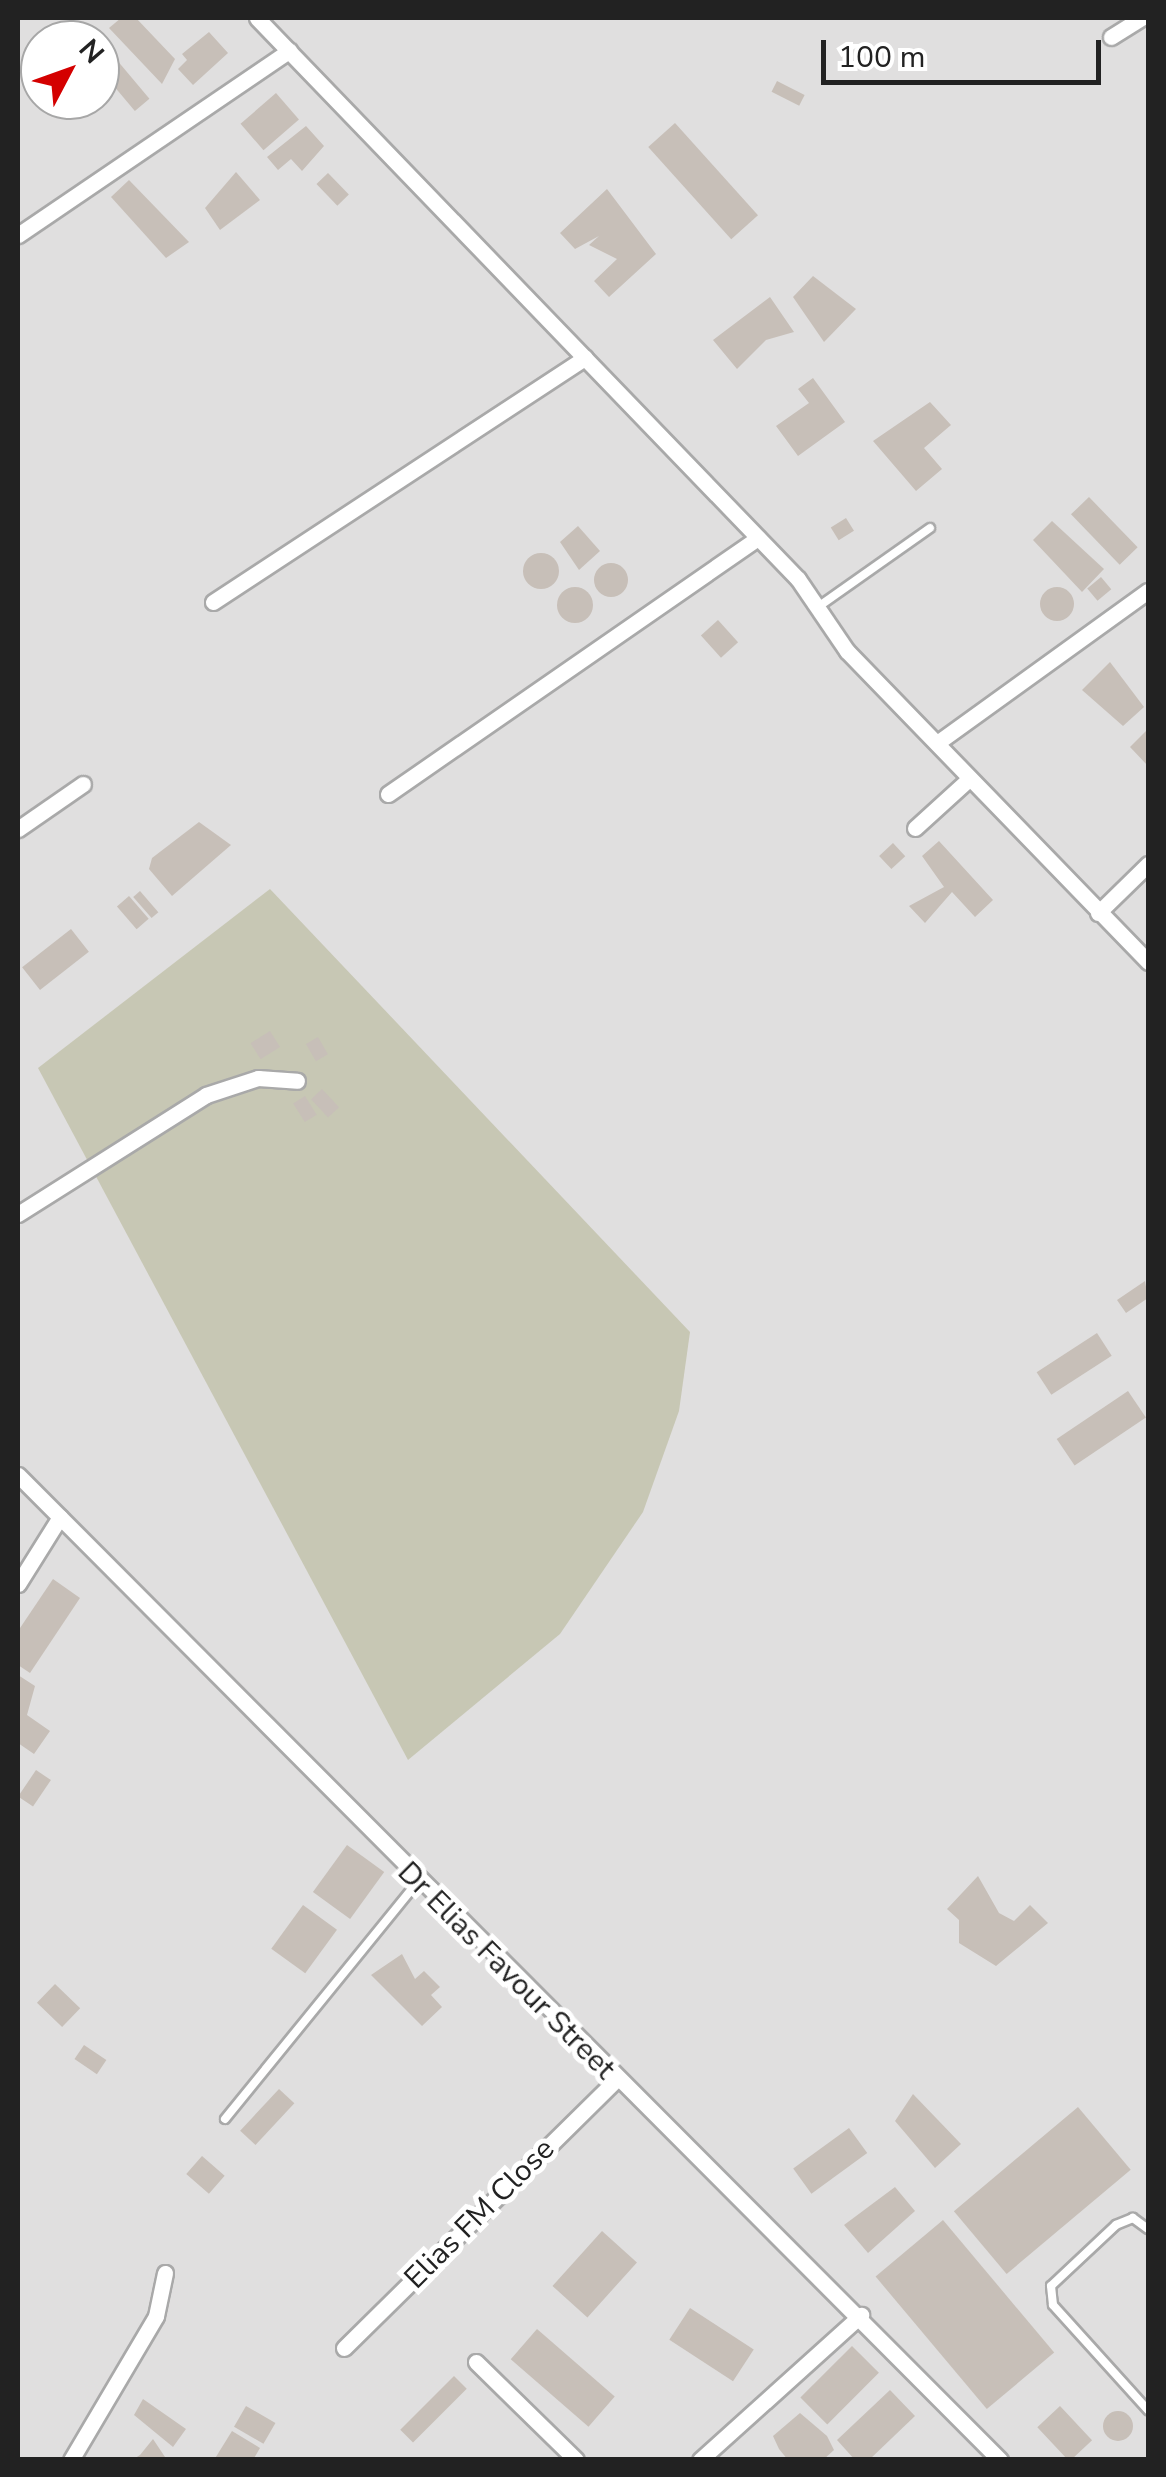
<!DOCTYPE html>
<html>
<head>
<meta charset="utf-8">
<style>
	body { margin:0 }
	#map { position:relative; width:1166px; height:2477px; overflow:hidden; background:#f2efe9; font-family:"Nunito Sans",sans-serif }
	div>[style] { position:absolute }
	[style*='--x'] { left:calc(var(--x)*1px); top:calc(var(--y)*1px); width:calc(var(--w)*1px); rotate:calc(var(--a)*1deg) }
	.residential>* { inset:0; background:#e0dfdf }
	.construction>* { inset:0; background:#c7c7b4 }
	.building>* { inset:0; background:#c7bfb8; transform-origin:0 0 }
	.round { border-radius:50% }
	.roads { filter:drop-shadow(2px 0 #a9a9a9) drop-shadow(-2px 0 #a9a9a9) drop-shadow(0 2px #a9a9a9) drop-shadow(0 -2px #a9a9a9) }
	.service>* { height:8px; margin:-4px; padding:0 4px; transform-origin:4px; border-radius:4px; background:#fff }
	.minor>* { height:15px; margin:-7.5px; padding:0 7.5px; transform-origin:7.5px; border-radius:7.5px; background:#fff }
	span { translate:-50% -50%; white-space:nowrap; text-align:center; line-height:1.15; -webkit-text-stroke:10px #fff; paint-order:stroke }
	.street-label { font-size:30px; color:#222 }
	.frame { position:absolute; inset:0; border:20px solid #222; pointer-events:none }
	.north { position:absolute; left:20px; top:20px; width:100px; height:100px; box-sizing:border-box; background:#fff; border:2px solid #a7a7a7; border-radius:50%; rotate:49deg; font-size:28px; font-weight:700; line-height:40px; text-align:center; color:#222 }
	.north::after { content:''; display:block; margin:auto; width:35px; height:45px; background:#d40000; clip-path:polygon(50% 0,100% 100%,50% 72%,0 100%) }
	.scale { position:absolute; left:821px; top:40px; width:280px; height:45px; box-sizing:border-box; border:5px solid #222; border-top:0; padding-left:12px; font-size:30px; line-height:35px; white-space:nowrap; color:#222; -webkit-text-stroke:8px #fff; paint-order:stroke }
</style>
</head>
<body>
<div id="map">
	<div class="residential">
		<i style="clip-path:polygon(evenodd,18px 18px,1148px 18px,1148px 2459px,18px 2459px,18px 18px,40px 40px,100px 40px,100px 100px,40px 100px,40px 40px)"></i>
	</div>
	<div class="construction">
		<i style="clip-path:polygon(270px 889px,690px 1332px,679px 1411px,643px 1512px,560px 1634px,408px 1760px,38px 1068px)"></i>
	</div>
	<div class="building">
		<i style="clip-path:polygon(121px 18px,136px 18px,175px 59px,162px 84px,109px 28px)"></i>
		<i style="clip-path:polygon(209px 32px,228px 53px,193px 85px,178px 69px,187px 60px,182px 54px)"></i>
		<i style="left:116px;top:59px;width:52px;height:19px;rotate:50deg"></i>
		<i style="left:777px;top:81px;width:31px;height:12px;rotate:27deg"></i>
		<i style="left:276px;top:93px;width:35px;height:47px;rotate:49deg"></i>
		<i style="left:675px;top:123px;width:124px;height:36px;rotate:48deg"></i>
		<i style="clip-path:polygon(306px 126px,324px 146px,302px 171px,291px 159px,278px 170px,267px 157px)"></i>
		<i style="clip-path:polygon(236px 172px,260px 200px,220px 230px,205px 208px)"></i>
		<i style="left:328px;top:173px;width:30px;height:16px;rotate:46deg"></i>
		<i style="clip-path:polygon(129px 180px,189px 242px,166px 258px,111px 197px)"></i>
		<i style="clip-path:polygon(607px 189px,656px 254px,609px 297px,594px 281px,617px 259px,589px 245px,599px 236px,575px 249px,560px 233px)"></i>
		<i style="clip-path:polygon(813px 276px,856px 309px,824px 342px,793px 297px)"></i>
		<i style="clip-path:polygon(770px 297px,794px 332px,766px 340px,737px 369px,713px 340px)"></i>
		<i style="clip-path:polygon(813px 378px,845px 422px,798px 456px,776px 426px,809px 403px,798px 389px)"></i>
		<i style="clip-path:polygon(930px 402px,951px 425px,924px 448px,942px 469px,916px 491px,873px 441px)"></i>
		<i style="left:1089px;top:497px;width:70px;height:25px;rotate:46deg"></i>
		<i style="left:846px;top:518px;width:15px;height:18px;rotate:58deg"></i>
		<i style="clip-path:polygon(1052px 521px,1104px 569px,1082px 592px,1033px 540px)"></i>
		<i style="clip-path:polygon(578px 526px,600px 551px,579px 570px,560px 542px)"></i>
		<i class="round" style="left:523px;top:553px;width:36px;height:36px"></i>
		<i class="round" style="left:594px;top:563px;width:34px;height:34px"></i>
		<i style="left:1101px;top:577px;width:16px;height:18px;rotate:50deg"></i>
		<i class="round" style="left:557px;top:587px;width:36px;height:36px"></i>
		<i class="round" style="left:1040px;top:587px;width:34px;height:34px"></i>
		<i style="left:718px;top:620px;width:30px;height:23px;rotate:48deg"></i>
		<i style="clip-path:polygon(1110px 662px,1144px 707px,1123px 726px,1082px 690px)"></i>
		<i style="clip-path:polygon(1148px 729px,1148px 766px,1130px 747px)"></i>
		<i style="clip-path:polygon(199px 822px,231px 845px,172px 896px,149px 869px,152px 858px)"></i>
		<i style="clip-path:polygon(939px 841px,993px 900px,975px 917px,952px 892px,925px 923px,909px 906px,944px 887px,922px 856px)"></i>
		<i style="left:893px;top:843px;width:18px;height:19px;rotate:47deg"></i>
		<i style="left:140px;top:891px;width:28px;height:9px;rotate:49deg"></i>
		<i style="left:129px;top:896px;width:30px;height:16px;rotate:49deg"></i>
		<i style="left:71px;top:929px;width:29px;height:62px;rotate:52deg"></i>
		<i style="left:270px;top:1031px;width:19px;height:23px;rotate:58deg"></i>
		<i style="left:318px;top:1037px;width:20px;height:14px;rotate:60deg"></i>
		<i style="left:322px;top:1089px;width:25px;height:15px;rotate:47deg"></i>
		<i style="left:305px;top:1096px;width:22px;height:14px;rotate:58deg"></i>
		<i style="clip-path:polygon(1145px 1281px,1148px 1298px,1126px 1313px,1117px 1300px)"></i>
		<i style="left:1097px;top:1333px;width:27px;height:72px;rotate:57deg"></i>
		<i style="left:1128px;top:1391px;width:32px;height:86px;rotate:56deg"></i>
		<i style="clip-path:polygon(53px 1579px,80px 1598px,30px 1673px,18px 1665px,18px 1631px)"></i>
		<i style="clip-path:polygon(18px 1675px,35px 1686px,27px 1715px,50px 1731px,34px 1754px,18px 1743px)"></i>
		<i style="left:36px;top:1770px;width:18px;height:32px;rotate:34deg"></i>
		<i style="left:347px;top:1845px;width:46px;height:58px;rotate:36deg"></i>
		<i style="clip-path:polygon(978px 1876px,999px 1913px,1014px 1921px,1030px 1905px,1048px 1923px,996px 1966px,959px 1943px,959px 1920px,947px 1909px)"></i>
		<i style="left:303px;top:1905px;width:42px;height:54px;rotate:36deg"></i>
		<i style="clip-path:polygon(402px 1954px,415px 1979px,424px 1971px,440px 1987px,431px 1995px,442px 2007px,422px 2026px,371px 1975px)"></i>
		<i style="left:55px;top:1984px;width:35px;height:26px;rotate:44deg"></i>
		<i style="left:84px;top:2045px;width:27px;height:17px;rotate:34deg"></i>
		<i style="left:279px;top:2089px;width:21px;height:57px;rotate:43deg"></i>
		<i style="clip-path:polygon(913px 2094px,961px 2144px,935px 2168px,895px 2121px)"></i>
		<i style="left:1078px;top:2107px;width:82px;height:162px;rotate:50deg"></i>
		<i style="left:849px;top:2128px;width:31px;height:69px;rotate:54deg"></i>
		<i style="left:202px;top:2156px;width:30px;height:24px;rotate:41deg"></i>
		<i style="clip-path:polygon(895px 2187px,915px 2211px,868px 2253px,844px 2225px)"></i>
		<i style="left:943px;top:2220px;width:173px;height:88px;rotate:50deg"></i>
		<i style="left:602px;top:2231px;width:47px;height:74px;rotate:42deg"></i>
		<i style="left:690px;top:2308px;width:76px;height:38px;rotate:33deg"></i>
		<i style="left:537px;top:2329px;width:103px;height:40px;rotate:41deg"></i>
		<i style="left:852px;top:2346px;width:38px;height:73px;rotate:45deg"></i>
		<i style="left:454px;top:2376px;width:18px;height:76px;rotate:45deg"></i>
		<i style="clip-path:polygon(890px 2390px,915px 2416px,869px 2460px,855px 2460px,837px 2440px)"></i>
		<i style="clip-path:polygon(143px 2399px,186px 2429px,173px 2447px,134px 2415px)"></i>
		<i style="left:246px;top:2406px;width:34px;height:24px;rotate:30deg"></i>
		<i style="left:1060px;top:2406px;width:47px;height:31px;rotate:47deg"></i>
		<i class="round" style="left:1103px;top:2411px;width:30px;height:30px"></i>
		<i style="clip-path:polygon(800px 2413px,827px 2436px,834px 2450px,823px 2460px,788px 2460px,779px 2449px,773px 2436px)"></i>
		<i style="clip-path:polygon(232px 2431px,260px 2448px,253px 2460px,214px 2460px)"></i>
		<i style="clip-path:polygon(153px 2439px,167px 2460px,132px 2460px,140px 2455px)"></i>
	</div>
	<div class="roads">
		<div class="service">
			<i style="--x:818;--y:607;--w:137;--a:-35.2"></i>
			<i style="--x:225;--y:2119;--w:304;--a:-50.9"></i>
			<i style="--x:1148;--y:2229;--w:19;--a:-144"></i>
			<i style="--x:1133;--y:2218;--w:18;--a:158"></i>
			<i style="--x:1116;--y:2225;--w:89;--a:136.8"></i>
			<i style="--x:1051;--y:2286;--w:19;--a:84"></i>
			<i style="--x:1053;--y:2305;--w:142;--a:47.9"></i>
		</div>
		<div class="minor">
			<i style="--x:257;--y:18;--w:779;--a:46.04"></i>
			<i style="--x:798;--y:579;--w:87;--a:55.8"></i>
			<i style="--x:847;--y:651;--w:433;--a:45.9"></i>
			<i style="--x:1111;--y:37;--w:36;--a:-32"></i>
			<i style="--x:18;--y:235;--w:328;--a:-34.2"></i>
			<i style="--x:213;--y:602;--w:445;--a:-33.3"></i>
			<i style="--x:937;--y:743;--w:260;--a:-35.8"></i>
			<i style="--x:388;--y:794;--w:450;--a:-34.7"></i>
			<i style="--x:915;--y:828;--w:74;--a:-42.3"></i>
			<i style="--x:18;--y:829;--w:79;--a:-34.7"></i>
			<i style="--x:1098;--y:913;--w:70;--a:-44.4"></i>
			<i style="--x:18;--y:1214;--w:222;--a:-32.3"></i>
			<i style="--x:206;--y:1095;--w:55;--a:-18.1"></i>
			<i style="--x:258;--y:1078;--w:39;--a:4"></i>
			<i style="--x:18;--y:1475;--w:1391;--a:45.09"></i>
			<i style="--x:18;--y:1584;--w:79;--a:-57.9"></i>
			<i style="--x:344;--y:2348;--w:382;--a:-44.6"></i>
			<i style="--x:476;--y:2362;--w:140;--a:44.4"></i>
			<i style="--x:71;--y:2460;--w:167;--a:-59.4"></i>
			<i style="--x:156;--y:2316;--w:44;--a:-78.2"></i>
			<i style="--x:700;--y:2460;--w:217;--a:-42"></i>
		</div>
	</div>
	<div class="street-label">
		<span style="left:506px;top:1971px;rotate:45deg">Dr Elias Favour Street</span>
		<span style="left:480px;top:2214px;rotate:-45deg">Elias FM Close</span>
	</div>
	<div class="frame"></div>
	<div class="north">N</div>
	<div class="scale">100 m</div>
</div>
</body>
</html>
